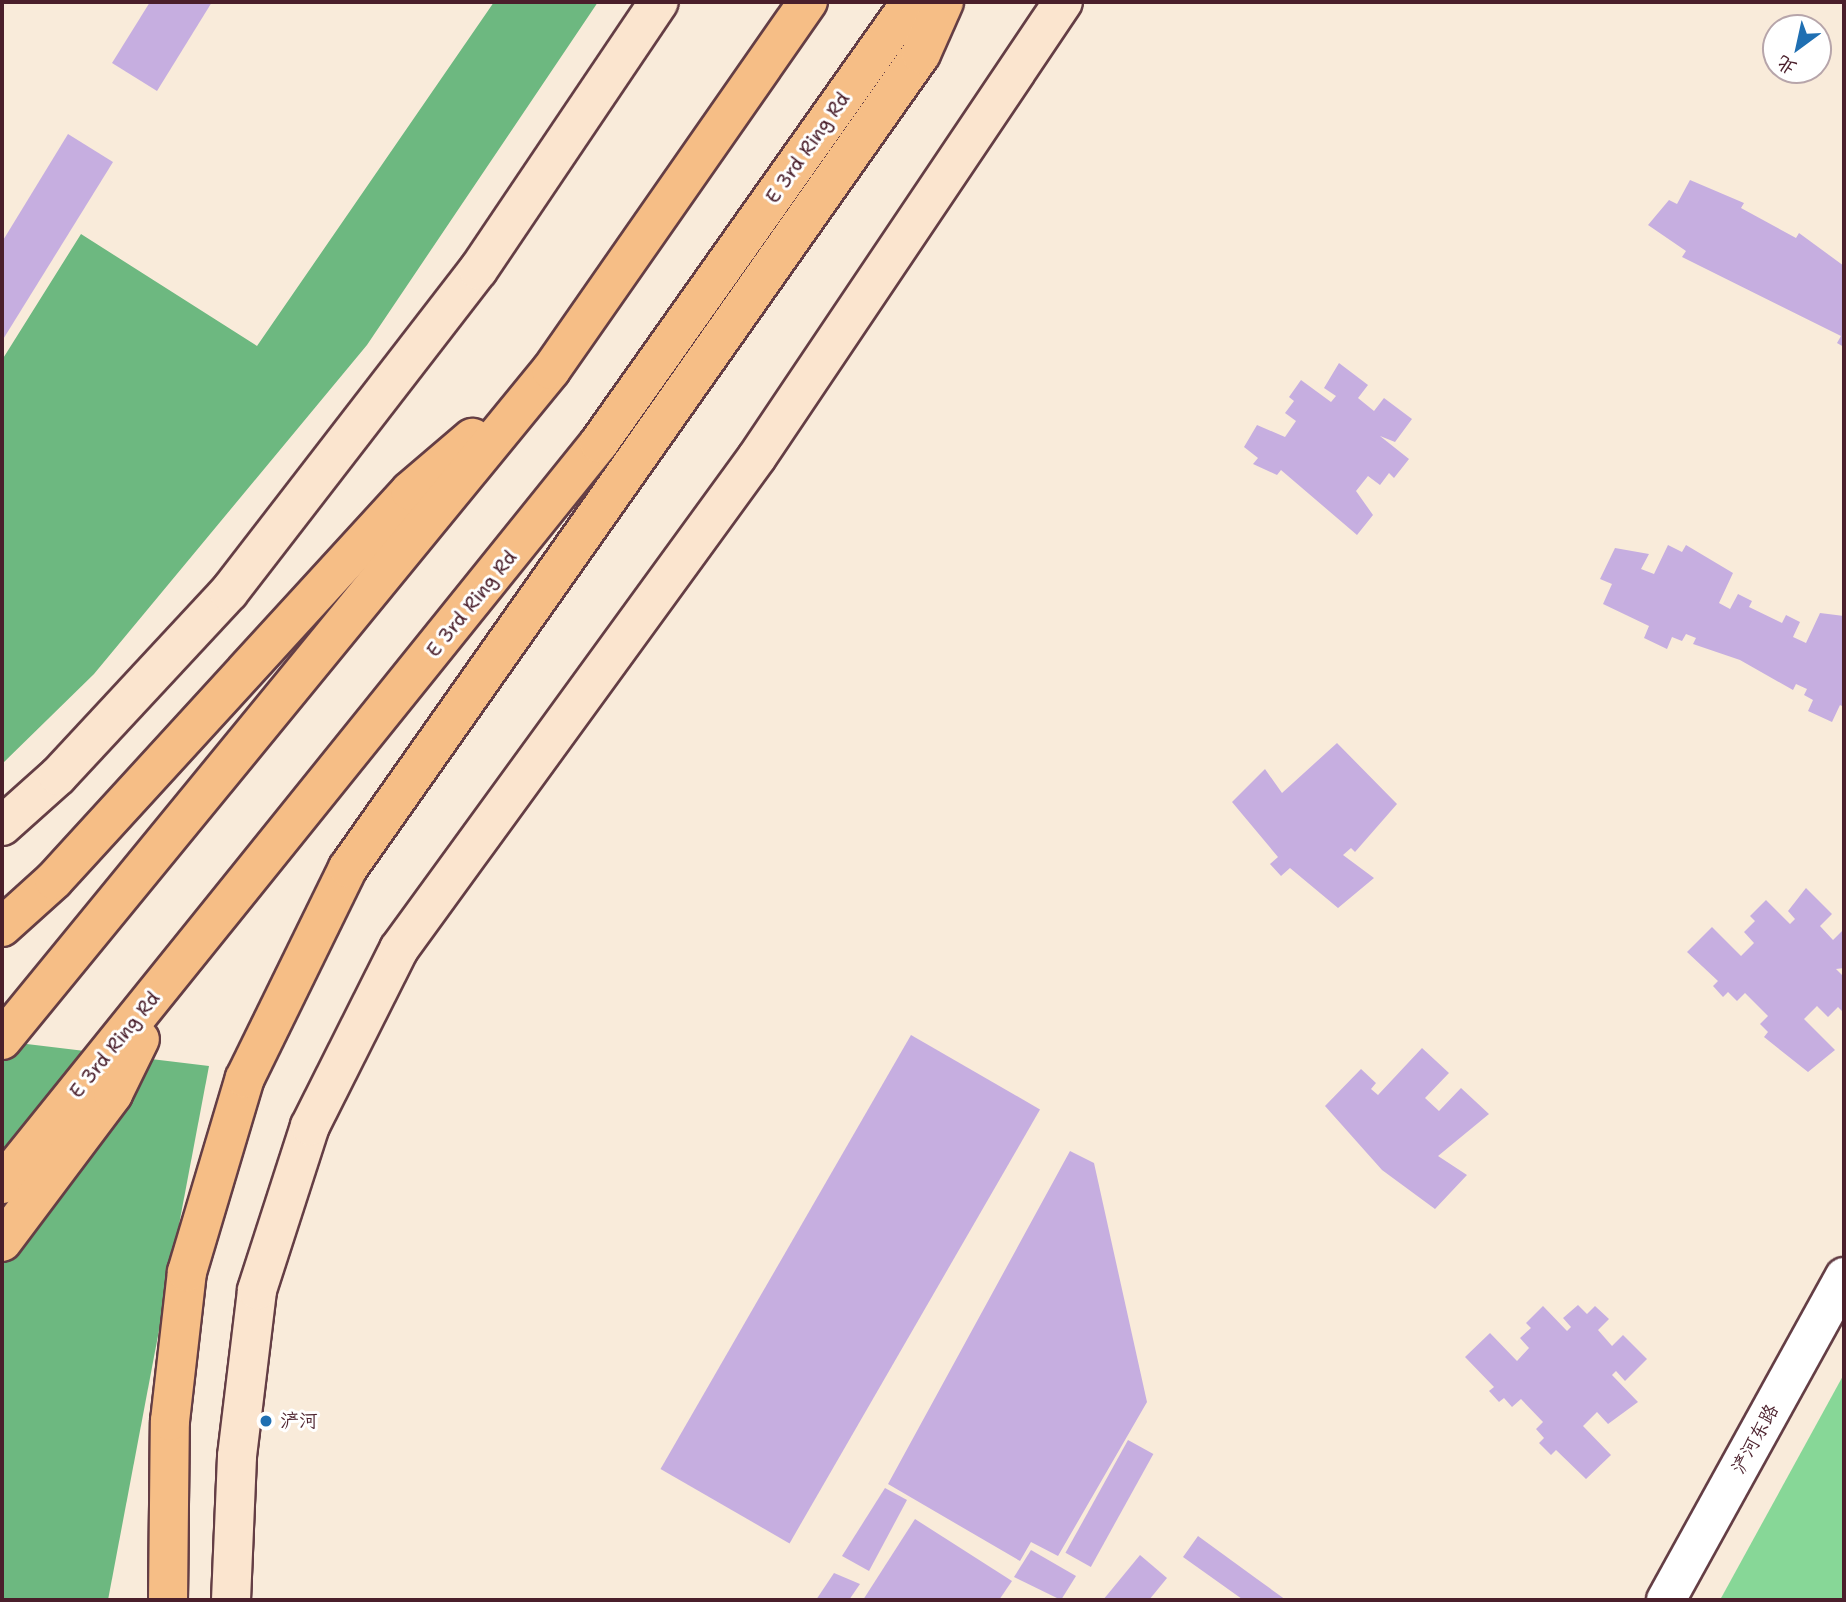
<!DOCTYPE html>
<html>
<head>
<meta charset="utf-8">
<style>
	body { margin:0 }
	#map { position:relative; width:1846px; height:1602px; overflow:hidden; background:#f9ebda; font-family:"Shantell Sans","LXGW WenKai TC",sans-serif }
	div>[style] { position:absolute }
	[style*='--x'] { left:calc(var(--x)*1px); top:calc(var(--y)*1px); width:calc(var(--w)*1px); rotate:calc(var(--a)*1deg) }
	.green>* { inset:0; background:#87d797 }
	.forest>* { inset:0; background:#6db880 }
	.building>* { inset:0; background:#c6aee0; transform-origin:0 0 }
	.roads { filter:drop-shadow(2px 0 #643e45) drop-shadow(-2px 0 #643e45) drop-shadow(0 2px #643e45) drop-shadow(0 -2px #643e45) }
	.tertiary>* { height:38px; margin:-19px; padding:0 19px; transform-origin:19px; border-radius:19px; background:#fff }
	.secondary>* { height:38px; margin:-19px; padding:0 19px; transform-origin:19px; border-radius:19px; background:#fbe5cf }
	.trunk>* { height:38px; margin:-19px; padding:0 19px; transform-origin:19px; border-radius:19px; background:#f6be86 }
	.dots>* { width:19px; height:19px; translate:-50% -50%; box-sizing:border-box; border:4px solid #fff; border-radius:50% }
	span { translate:-50% -50%; white-space:nowrap; text-align:center; line-height:1.15; -webkit-text-stroke:6px #fff; paint-order:stroke }
	.street-label { font-size:19px; color:#4a1f2b }
	.poi-label { font-size:19px; color:#4a1f2b }
	.left { translate:0 -50%; text-align:left }
	.frame { position:absolute; inset:0; border:4px solid #4a1f2b; pointer-events:none }
	.north { position:absolute; left:1762px; top:14px; width:70px; height:70px; box-sizing:border-box; background:#fff; border:2px solid #b7a5aa; border-radius:50%; rotate:213deg; font-size:19px; font-weight:700; line-height:28px; text-align:center; color:#4a1f2b }
	.north::after { content:''; display:block; margin:auto; width:24px; height:32px; background:#1f6fb2; clip-path:polygon(50% 0,100% 100%,50% 72%,0 100%) }
</style>
</head>
<body>
<div id="map">
	<div class="green">
		<i style="clip-path:polygon(1844px 1374px,1844px 1600px,1720px 1600px)"></i>
	</div>
	<div class="forest">
		<i style="clip-path:polygon(494px 2px,598px 2px,367px 345px,94px 674px,2px 764px,2px 360px,81px 234px,257px 346px)"></i>
		<i style="clip-path:polygon(2px 1041px,209px 1066px,108px 1600px,2px 1600px)"></i>
	</div>
	<div class="building">
		<i style="clip-path:polygon(150px 2px,212px 2px,157px 91px,112px 63px)"></i>
		<i style="clip-path:polygon(68px 134px,113px 162px,2px 341px,2px 242px)"></i>
		<i style="clip-path:polygon(1690px 180px,1744px 203px,1741px 208px,1796px 238px,1799px 233px,1844px 266px,1844px 347px,1837px 343px,1841px 336px,1682px 257px,1686px 251px,1648px 225px,1669px 200px,1677px 204px)"></i>
		<i style="clip-path:polygon(1339px 363px,1368px 385px,1358px 398px,1374px 411px,1384px 398px,1412px 419px,1395px 442px,1380px 436px,1409px 459px,1394px 478px,1389px 473px,1380px 485px,1368px 476px,1356px 491px,1373px 515px,1357px 535px,1281px 470px,1277px 475px,1253px 464px,1258px 458px,1244px 447px,1257px 425px,1285px 437px,1296px 421px,1285px 413px,1294px 401px,1289px 397px,1301px 380px,1331px 402px,1336px 396px,1324px 388px)"></i>
		<i style="clip-path:polygon(1668px 545px,1682px 552px,1686px 545px,1733px 573px,1719px 603px,1730px 609px,1738px 594px,1752px 601px,1749px 607px,1782px 623px,1786px 615px,1800px 622px,1793px 637px,1806px 643px,1820px 613px,1844px 616px,1844px 707px,1840px 705px,1832px 722px,1808px 711px,1813px 700px,1804px 695px,1807px 689px,1796px 684px,1793px 690px,1740px 660px,1693px 644px,1696px 638px,1686px 634px,1682px 641px,1672px 637px,1667px 649px,1644px 638px,1649px 626px,1603px 604px,1612px 584px,1600px 579px,1615px 548px,1649px 554px,1641px 569px,1654px 574px)"></i>
		<i style="clip-path:polygon(1337px 743px,1397px 804px,1355px 852px,1351px 848px,1343px 855px,1374px 878px,1338px 908px,1290px 868px,1281px 876px,1270px 864px,1278px 857px,1232px 802px,1265px 769px,1282px 793px)"></i>
		<i style="clip-path:polygon(1806px 888px,1832px 914px,1820px 926px,1833px 940px,1844px 929px,1844px 968px,1836px 969px,1844px 977px,1844px 1013px,1838px 1007px,1828px 1017px,1817px 1006px,1804px 1019px,1835px 1050px,1808px 1072px,1764px 1037px,1768px 1032px,1760px 1024px,1768px 1016px,1745px 993px,1737px 1001px,1728px 992px,1723px 997px,1713px 986px,1718px 981px,1687px 952px,1712px 927px,1741px 956px,1754px 943px,1744px 932px,1755px 921px,1750px 916px,1766px 900px,1790px 924px,1795px 919px,1788px 911px)"></i>
		<i style="left:911px;top:1035px;width:149px;height:501px;rotate:30deg"></i>
		<i style="clip-path:polygon(1422px 1048px,1449px 1073px,1425px 1098px,1439px 1111px,1461px 1088px,1489px 1114px,1438px 1156px,1467px 1175px,1435px 1209px,1382px 1170px,1325px 1106px,1361px 1069px,1376px 1083px,1371px 1089px,1378px 1095px)"></i>
		<i style="clip-path:polygon(1070px 1151px,1094px 1163px,1147px 1402px,1058px 1556px,1031px 1542px,1020px 1561px,888px 1484px)"></i>
		<i style="clip-path:polygon(1578px 1305px,1587px 1314px,1595px 1306px,1609px 1319px,1598px 1330px,1612px 1346px,1623px 1335px,1647px 1359px,1625px 1381px,1616px 1371px,1612px 1375px,1638px 1402px,1608px 1424px,1597px 1412px,1583px 1426px,1611px 1455px,1586px 1479px,1556px 1450px,1551px 1455px,1539px 1443px,1544px 1438px,1536px 1429px,1543px 1422px,1521px 1399px,1512px 1407px,1504px 1398px,1499px 1402px,1489px 1391px,1494px 1387px,1465px 1357px,1490px 1333px,1517px 1361px,1529px 1348px,1520px 1338px,1531px 1328px,1526px 1323px,1543px 1306px,1567px 1331px,1571px 1327px,1563px 1318px)"></i>
		<i style="left:1128px;top:1440px;width:29px;height:129px;rotate:29deg"></i>
		<i style="clip-path:polygon(885px 1488px,907px 1500px,869px 1571px,842px 1556px)"></i>
		<i style="clip-path:polygon(915px 1519px,1012px 1581px,999px 1600px,863px 1600px)"></i>
		<i style="clip-path:polygon(1198px 1536px,1257px 1579px,1286px 1600px,1242px 1599px,1183px 1557px)"></i>
		<i style="clip-path:polygon(1031px 1550px,1076px 1576px,1061px 1600px,1014px 1577px)"></i>
		<i style="clip-path:polygon(1140px 1555px,1167px 1578px,1149px 1600px,1103px 1600px)"></i>
		<i style="clip-path:polygon(834px 1573px,860px 1584px,849px 1600px,816px 1600px)"></i>
	</div>
	<div class="roads">
		<div class="tertiary">
			<i style="--x:1666;--y:1600;--w:369;--a:-61.1"></i>
		</div>
		<div class="secondary">
			<i style="--x:2;--y:826;--w:75;--a:-41.8"></i>
			<i style="--x:58;--y:776;--w:251;--a:-47.1"></i>
			<i style="--x:229;--y:592;--w:407;--a:-52.3"></i>
			<i style="--x:478;--y:270;--w:323;--a:-56"></i>
			<i style="--x:231;--y:1600;--w:144;--a:-87.6"></i>
			<i style="--x:237;--y:1456;--w:167;--a:-83.1"></i>
			<i style="--x:257;--y:1290;--w:172;--a:-72.1"></i>
			<i style="--x:310;--y:1126;--w:198;--a:-63.3"></i>
			<i style="--x:399;--y:949;--w:608;--a:-53.96"></i>
			<i style="--x:757;--y:457;--w:548;--a:-56.08"></i>
		</div>
		<div class="trunk">
			<i style="--x:2;--y:927;--w:70;--a:-42.1"></i>
			<i style="--x:54;--y:880;--w:527;--a:-47.54"></i>
			<i style="--x:410;--y:491;--w:82;--a:-40.5"></i>
			<i style="--x:2;--y:1040;--w:866;--a:-50.67"></i>
			<i style="--x:551;--y:370;--w:449;--a:-55.1"></i>
			<i style="--x:2;--y:1184;--w:952;--a:-51.14"></i>
			<i style="--x:599;--y:443;--w:540;--a:-54.72"></i>
			<i style="--x:2;--y:1242;--w:185;--a:-53.1"></i>
			<i style="--x:113;--y:1094;--w:61;--a:-63.9"></i>
			<i style="--x:168;--y:1600;--w:179;--a:-89.4"></i>
			<i style="--x:170;--y:1421;--w:150;--a:-83.5"></i>
			<i style="--x:187;--y:1272;--w:202;--a:-73.4"></i>
			<i style="--x:245;--y:1078;--w:234;--a:-63.9"></i>
			<i style="--x:348;--y:868;--w:995;--a:-54.86"></i>
			<i style="--x:921;--y:54;--w:57;--a:-66.1"></i>
		</div>
	</div>
	<div class="dots">
		<i style="left:266px;top:1421px;background:#1f6fb2"></i>
	</div>
	<div class="street-label">
		<span style="left:808px;top:148px;rotate:-55deg">E 3rd Ring Rd</span>
		<span style="left:472px;top:604px;rotate:-51deg">E 3rd Ring Rd</span>
		<span style="left:115px;top:1045px;rotate:-51deg">E 3rd Ring Rd</span>
		<span style="left:1755px;top:1439px;rotate:-61deg">浐河东路</span>
	</div>
	<div class="poi-label">
		<span class="left" style="left:280px;top:1421px">浐河</span>
	</div>
	<div class="frame"></div>
	<div class="north">北</div>
</div>
</body>
</html>
